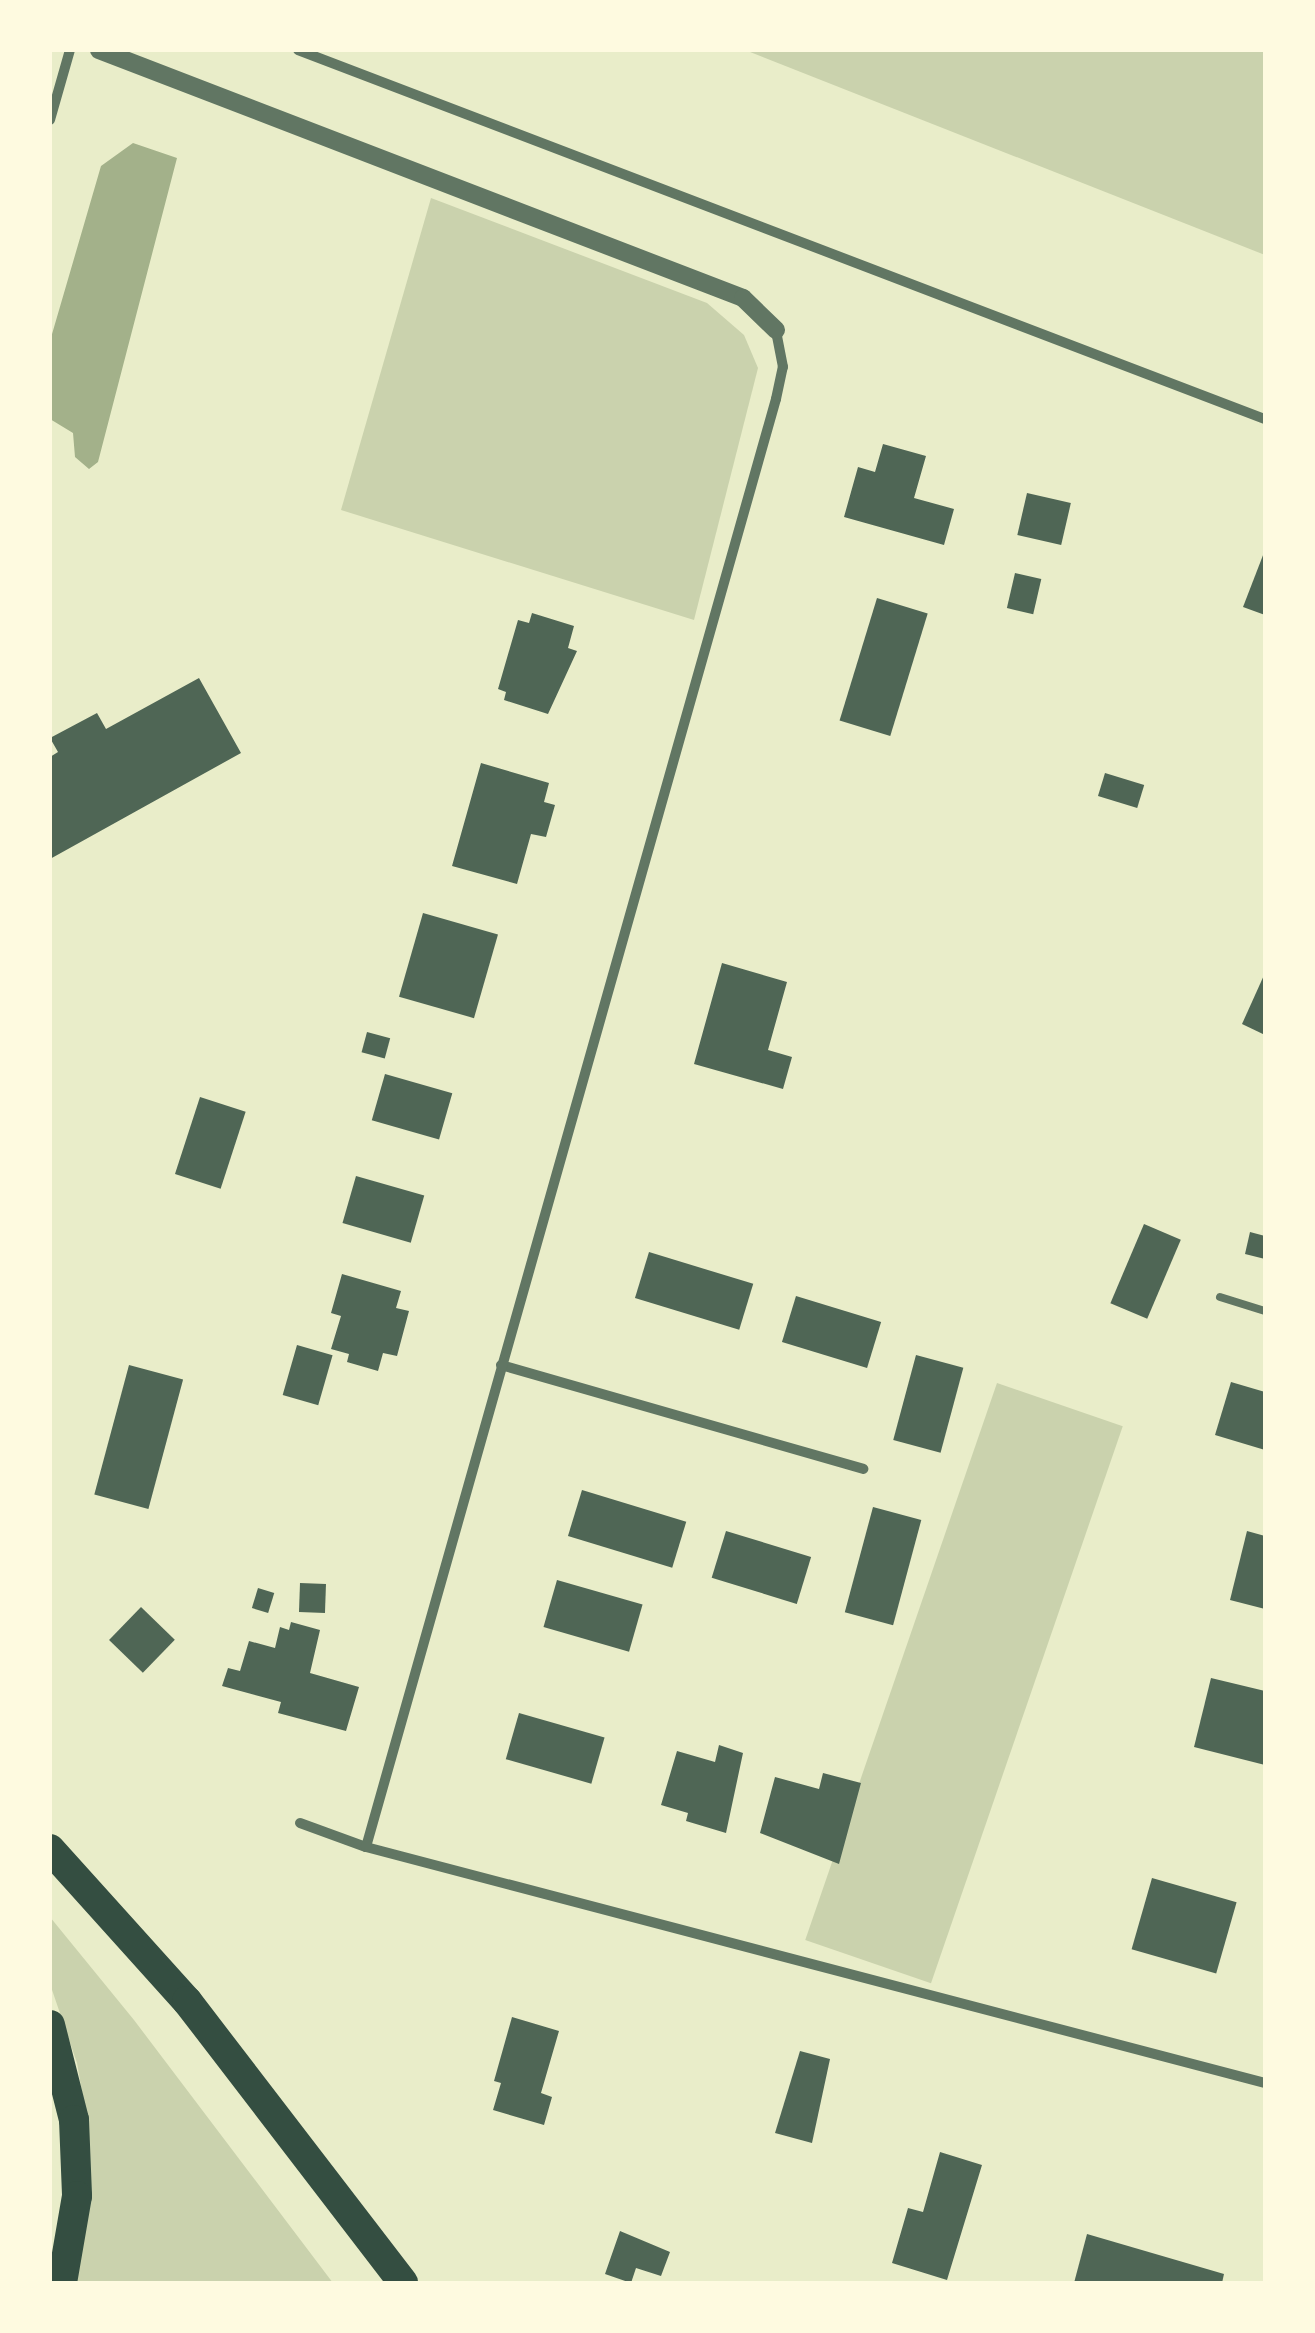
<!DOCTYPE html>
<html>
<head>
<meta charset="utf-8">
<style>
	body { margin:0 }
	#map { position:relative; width:1315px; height:2333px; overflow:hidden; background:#e9edc9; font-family:"Varela Round",sans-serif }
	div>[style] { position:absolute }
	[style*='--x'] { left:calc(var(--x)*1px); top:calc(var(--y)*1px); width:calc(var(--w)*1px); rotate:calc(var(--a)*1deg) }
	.green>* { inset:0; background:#cad2ad; transform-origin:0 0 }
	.water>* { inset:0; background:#a3b18a }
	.building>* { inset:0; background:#4f6655; transform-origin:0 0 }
	.service>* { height:8px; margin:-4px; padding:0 4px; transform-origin:4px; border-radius:4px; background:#617663 }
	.minor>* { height:10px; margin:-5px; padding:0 5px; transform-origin:5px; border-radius:5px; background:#617663 }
	.tertiary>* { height:18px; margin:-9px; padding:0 9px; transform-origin:9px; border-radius:9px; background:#617663 }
	.motorway>* { height:30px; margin:-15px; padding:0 15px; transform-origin:15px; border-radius:15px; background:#344e41 }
	span { translate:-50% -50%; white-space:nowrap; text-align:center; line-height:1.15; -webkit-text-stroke:10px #fefae0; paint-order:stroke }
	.frame { position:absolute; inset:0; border:52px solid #fefae0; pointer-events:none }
</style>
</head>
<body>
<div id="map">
	<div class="green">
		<i style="clip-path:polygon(745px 50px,1265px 50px,1265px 255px)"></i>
		<i style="clip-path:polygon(431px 198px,707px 303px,744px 335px,758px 368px,694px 620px,341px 510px)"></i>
		<i style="left:997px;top:1383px;width:133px;height:589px;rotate:19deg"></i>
		<i style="clip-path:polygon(50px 1917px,134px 2020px,333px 2283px,73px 2283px,89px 2132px,77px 2063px,50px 1984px)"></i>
	</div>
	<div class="water">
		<i style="clip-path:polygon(133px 143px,177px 158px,98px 462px,89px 469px,75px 457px,73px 433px,50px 419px,50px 341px,101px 166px)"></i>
	</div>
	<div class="building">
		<i style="clip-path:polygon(883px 444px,926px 456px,914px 498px,954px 509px,944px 545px,844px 517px,858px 467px,875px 472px)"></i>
		<i style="left:1027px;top:493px;width:45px;height:43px;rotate:13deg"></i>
		<i style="clip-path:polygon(1265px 550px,1265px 615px,1243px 607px)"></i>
		<i style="left:1015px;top:573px;width:27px;height:36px;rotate:13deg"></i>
		<i style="left:877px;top:598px;width:53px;height:128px;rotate:17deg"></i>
		<i style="clip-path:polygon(532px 613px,574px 626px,568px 648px,577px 651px,548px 714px,504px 700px,506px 692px,498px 689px,518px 620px,529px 623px)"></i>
		<i style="clip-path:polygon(199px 678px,241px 753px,50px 859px,50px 757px,58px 752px,50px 738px,97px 713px,106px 729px)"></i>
		<i style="clip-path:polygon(481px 763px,549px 783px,544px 802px,555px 805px,546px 837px,531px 834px,517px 884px,452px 866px)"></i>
		<i style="left:1105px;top:773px;width:41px;height:24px;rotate:17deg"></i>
		<i style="left:423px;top:913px;width:78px;height:87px;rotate:16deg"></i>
		<i style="clip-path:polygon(722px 963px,787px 982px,768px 1050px,792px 1057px,783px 1089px,694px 1064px)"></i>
		<i style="clip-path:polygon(1265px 973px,1265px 1035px,1242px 1024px)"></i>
		<i style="left:367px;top:1032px;width:24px;height:21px;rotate:15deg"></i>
		<i style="left:385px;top:1074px;width:70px;height:48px;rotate:16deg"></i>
		<i style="left:200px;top:1097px;width:48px;height:81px;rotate:18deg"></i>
		<i style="left:356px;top:1176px;width:71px;height:49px;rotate:16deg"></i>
		<i style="left:1144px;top:1224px;width:40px;height:86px;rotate:23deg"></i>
		<i style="clip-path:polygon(1250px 1232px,1265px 1236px,1265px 1259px,1245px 1254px)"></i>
		<i style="left:649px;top:1252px;width:109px;height:48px;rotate:17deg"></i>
		<i style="clip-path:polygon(342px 1274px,401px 1291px,396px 1308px,409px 1311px,397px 1356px,383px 1353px,378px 1371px,347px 1362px,349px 1354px,331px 1349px,341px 1316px,331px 1313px)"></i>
		<i style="left:796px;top:1296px;width:89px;height:48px;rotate:17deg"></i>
		<i style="left:297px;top:1345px;width:37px;height:52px;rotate:16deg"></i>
		<i style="left:916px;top:1355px;width:49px;height:88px;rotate:15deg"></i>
		<i style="left:129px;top:1365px;width:56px;height:134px;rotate:15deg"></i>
		<i style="clip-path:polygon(1231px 1382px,1265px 1392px,1265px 1450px,1215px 1435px)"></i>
		<i style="left:582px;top:1490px;width:109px;height:48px;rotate:17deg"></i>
		<i style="left:873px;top:1507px;width:50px;height:109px;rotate:15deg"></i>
		<i style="left:726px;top:1531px;width:89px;height:49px;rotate:17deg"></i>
		<i style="clip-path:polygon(1247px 1531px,1265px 1536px,1265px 1609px,1230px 1600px)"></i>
		<i style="left:557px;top:1580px;width:89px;height:49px;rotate:16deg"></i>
		<i style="left:300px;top:1583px;width:26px;height:29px;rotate:2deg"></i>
		<i style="left:258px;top:1588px;width:17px;height:21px;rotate:17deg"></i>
		<i style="left:141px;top:1607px;width:47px;height:46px;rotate:44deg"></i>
		<i style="clip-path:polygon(291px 1622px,320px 1630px,310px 1673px,359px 1687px,346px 1731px,278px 1713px,281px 1702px,222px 1686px,228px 1668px,240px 1671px,249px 1641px,275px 1648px,280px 1627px,289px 1630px)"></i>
		<i style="clip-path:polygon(1211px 1678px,1265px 1691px,1265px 1765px,1194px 1747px)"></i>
		<i style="left:519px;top:1713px;width:89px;height:48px;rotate:16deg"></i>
		<i style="clip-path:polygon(719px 1745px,743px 1753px,726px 1833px,686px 1821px,688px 1813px,661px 1805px,677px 1751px,715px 1762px)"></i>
		<i style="clip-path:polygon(823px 1773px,861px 1783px,839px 1864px,760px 1833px,775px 1777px,819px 1789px)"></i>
		<i style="left:1152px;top:1878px;width:88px;height:74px;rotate:16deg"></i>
		<i style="clip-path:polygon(512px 2017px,559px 2031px,541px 2093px,552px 2097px,544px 2125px,493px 2110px,501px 2083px,494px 2081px)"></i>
		<i style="clip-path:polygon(800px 2051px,830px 2059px,812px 2143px,775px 2133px)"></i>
		<i style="clip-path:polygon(940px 2152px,982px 2165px,947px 2280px,892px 2263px,908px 2208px,923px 2212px)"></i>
		<i style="clip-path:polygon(620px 2231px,670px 2252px,661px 2276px,636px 2268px,631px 2283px,605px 2274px)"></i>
		<i style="clip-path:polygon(1087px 2234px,1224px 2274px,1222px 2283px,1074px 2283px)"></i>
	</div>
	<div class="service">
		<i style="--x:1220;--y:1297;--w:47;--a:17.3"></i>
	</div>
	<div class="minor">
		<i style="--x:298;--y:50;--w:1035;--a:20.89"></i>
		<i style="--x:50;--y:120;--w:73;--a:-74.1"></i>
		<i style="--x:501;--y:1365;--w:377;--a:16"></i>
		<i style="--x:300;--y:1823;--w:70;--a:20"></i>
		<i style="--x:366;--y:1847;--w:929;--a:14.71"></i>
		<i style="--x:366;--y:1847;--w:1505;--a:-74.19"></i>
		<i style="--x:776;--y:399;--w:33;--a:-78"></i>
		<i style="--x:783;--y:367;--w:38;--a:-101"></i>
	</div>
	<div class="tertiary">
		<i style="--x:99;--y:50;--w:690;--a:21.06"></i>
		<i style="--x:743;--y:298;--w:46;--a:44.1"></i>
	</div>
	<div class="motorway">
		<i style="--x:50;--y:1849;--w:205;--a:48"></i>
		<i style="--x:187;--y:2001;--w:355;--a:52.5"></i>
		<i style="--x:50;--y:2025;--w:98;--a:75.8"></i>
		<i style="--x:74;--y:2120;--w:76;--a:87.7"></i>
		<i style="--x:77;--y:2196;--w:88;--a:99.8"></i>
	</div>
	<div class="frame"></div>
</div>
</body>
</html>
